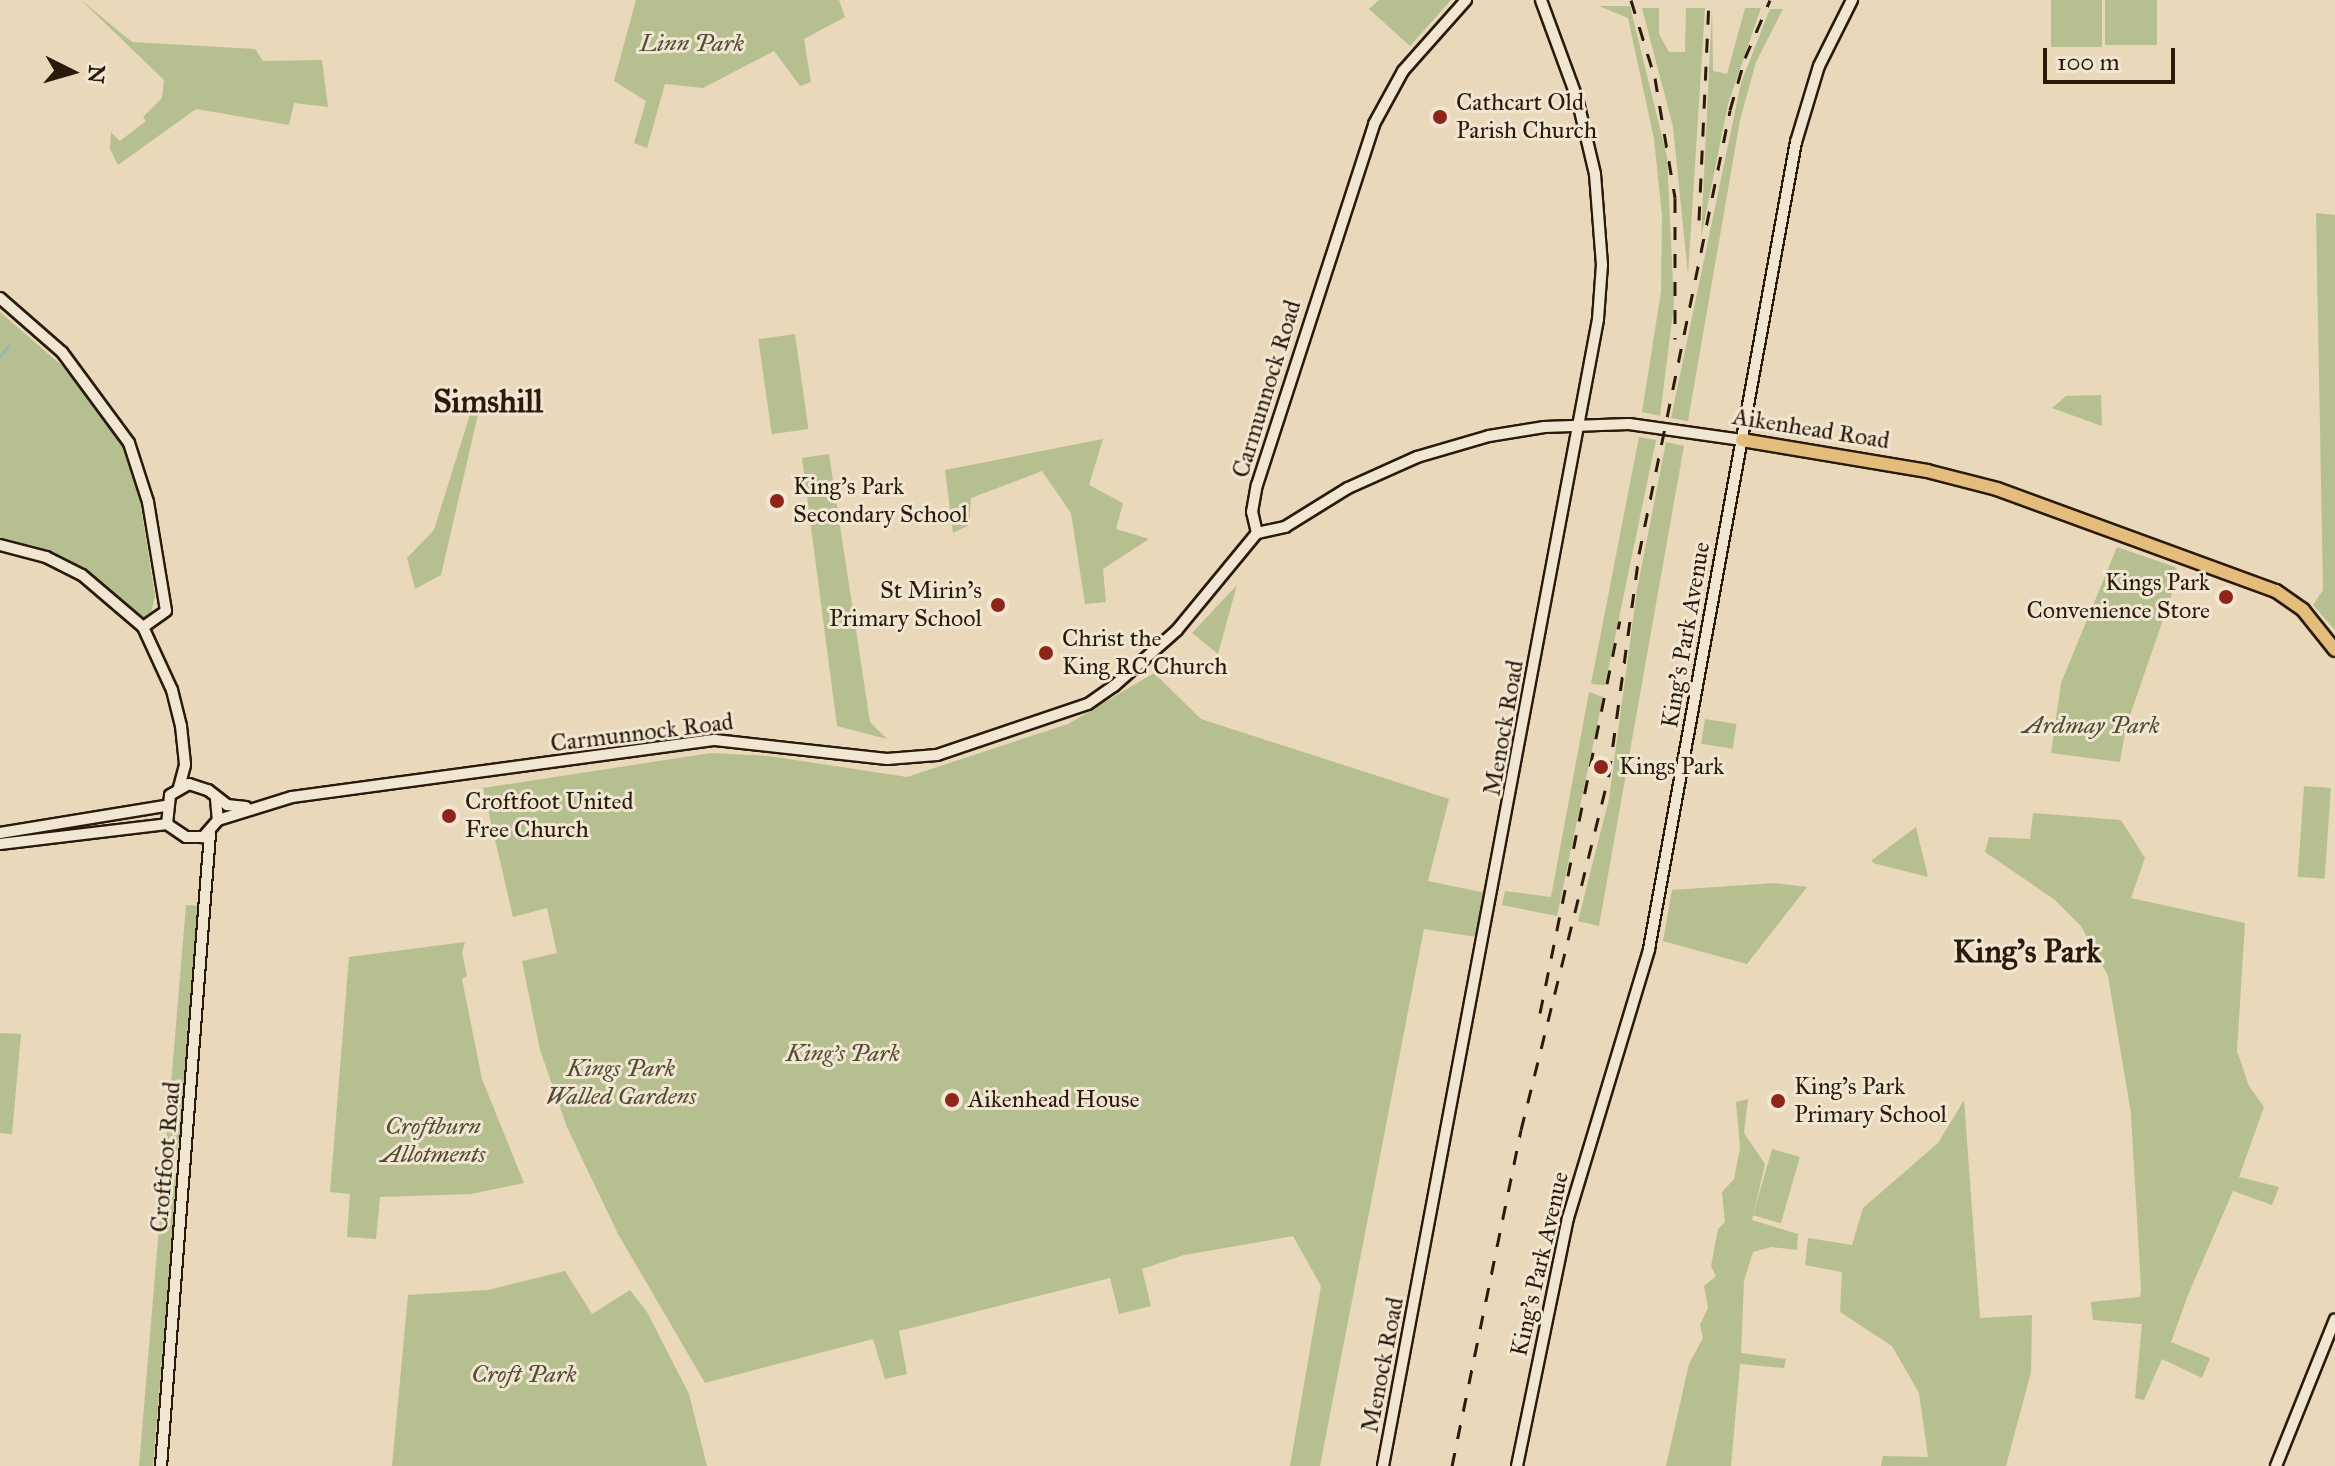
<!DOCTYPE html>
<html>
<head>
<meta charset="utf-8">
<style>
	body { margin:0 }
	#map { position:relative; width:2335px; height:1466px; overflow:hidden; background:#e9d8b9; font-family:"IM FELL Great Primer",serif }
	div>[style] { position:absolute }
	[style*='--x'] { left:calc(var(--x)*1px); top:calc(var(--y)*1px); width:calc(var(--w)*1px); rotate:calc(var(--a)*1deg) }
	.green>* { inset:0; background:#b6bf8f; transform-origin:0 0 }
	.stream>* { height:3px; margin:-1.5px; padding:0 1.5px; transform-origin:1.5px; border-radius:1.5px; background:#97b9b2 }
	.roads { filter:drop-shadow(2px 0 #291a0c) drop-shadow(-2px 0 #291a0c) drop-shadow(0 2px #291a0c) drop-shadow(0 -2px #291a0c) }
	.secondary>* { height:10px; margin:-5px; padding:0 5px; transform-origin:5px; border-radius:5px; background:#f1e6d2 }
	.primary>* { height:12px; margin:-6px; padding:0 6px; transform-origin:6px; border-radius:6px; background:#e4bc7c }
	.rail>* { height:3px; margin-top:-1.5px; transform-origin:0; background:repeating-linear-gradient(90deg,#291a0c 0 14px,transparent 0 28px) }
	.dots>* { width:22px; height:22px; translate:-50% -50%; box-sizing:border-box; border:4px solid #f1e6d2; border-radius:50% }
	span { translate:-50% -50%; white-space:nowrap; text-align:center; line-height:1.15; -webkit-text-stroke:6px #f1e6d2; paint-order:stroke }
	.park-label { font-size:24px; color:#534c33; font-style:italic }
	.poi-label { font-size:24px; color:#291a0c }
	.left { translate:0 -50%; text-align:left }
	.right { translate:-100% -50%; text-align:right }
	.street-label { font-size:24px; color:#291a0c }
	.district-label { font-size:32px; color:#291a0c; font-weight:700 }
	.north { position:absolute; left:32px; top:32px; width:80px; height:80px; -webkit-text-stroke:6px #f1e6d2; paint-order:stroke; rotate:95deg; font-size:22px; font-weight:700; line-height:32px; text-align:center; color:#291a0c }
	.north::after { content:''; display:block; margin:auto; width:28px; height:36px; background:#291a0c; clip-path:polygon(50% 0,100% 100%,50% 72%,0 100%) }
	.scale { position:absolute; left:2043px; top:48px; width:132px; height:36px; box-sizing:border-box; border:4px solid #291a0c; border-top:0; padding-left:10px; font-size:24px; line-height:28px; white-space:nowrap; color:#291a0c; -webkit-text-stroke:6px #f1e6d2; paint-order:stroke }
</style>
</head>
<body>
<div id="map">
	<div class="green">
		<i style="clip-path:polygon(81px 0,132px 42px,255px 49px,263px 61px,322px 60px,328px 107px,294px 103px,289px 125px,196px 109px,118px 165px,110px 149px,111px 132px,120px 141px,146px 121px,143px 117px,162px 98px,164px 80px)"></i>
		<i style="clip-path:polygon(636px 0,839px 0,845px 17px,804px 39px,811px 82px,800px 86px,774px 51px,703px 88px,665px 84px,647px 148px,634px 143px,646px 101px,614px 81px)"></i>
		<i style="clip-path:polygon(1379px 0,1451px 0,1410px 46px,1369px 9px)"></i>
		<i style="left:2051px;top:0;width:51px;height:47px"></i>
		<i style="left:2105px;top:0;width:52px;height:45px"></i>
		<i style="clip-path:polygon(1599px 6px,1630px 6px,1667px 157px,1674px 304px,1660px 416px,1642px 412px,1661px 292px,1662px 216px,1654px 139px,1628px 18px)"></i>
		<i style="clip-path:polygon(1642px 8px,1659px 8px,1659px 34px,1669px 52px,1685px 52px,1686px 8px,1705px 8px,1688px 275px,1673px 127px)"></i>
		<i style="clip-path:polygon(1712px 8px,1713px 71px,1727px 74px,1745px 8px,1761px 8px,1728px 104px,1701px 238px)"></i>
		<i style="clip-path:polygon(1770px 9px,1783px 9px,1756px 62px,1740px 120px,1688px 421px,1671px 418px,1741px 83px)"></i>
		<i style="clip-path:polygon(2316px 213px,2335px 215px,2335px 630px,2313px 605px,2323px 590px)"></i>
		<i style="clip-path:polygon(0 312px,67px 370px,111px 425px,126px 453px,138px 488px,155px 596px,151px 613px,144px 618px,67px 560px,0 539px)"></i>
		<i style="left:795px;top:334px;width:96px;height:37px;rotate:82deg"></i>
		<i style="clip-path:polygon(476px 395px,482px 397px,441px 575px,415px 589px,407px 558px,434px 530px)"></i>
		<i style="clip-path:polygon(2101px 395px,2102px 426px,2052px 408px,2066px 396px)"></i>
		<i style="clip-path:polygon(1639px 437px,1656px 440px,1605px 685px,1591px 684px)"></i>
		<i style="clip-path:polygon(1103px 439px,1089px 485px,1123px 503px,1116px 529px,1149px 539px,1103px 569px,1106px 602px,1085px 604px,1071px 513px,1042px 471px,971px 498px,969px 525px,953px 533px,945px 470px)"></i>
		<i style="clip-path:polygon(1666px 442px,1684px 446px,1599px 926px,1578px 921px,1609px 799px,1637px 590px)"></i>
		<i style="clip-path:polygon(829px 454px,870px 722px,887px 739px,837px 726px,802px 458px)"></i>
		<i style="clip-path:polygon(2117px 547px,2175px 567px,2179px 573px,2126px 727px,2120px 762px,2051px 753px,2061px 683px)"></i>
		<i style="clip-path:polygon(1237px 585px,1218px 654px,1192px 633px)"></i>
		<i style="clip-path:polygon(1154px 673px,1201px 719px,1449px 799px,1428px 881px,1486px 893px,1477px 937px,1424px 929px,1320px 1466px,1290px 1466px,1321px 1286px,1293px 1236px,1184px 1255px,1142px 1269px,1151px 1306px,1119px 1314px,1110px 1278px,899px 1331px,907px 1374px,885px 1379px,873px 1339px,705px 1383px,618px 1234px,567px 1127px,540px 1050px,522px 961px,557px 953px,547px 908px,513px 917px,483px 788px,711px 753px,769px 756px,907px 777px,1068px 724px)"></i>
		<i style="clip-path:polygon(1589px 692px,1603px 697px,1557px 916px,1502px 905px,1505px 891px,1551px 897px)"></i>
		<i style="left:1705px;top:719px;width:32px;height:25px;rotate:9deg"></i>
		<i style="left:2304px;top:786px;width:27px;height:91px;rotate:4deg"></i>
		<i style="clip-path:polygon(2033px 813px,2121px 820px,2145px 858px,2131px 898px,2245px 923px,2237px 1051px,2249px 1086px,2264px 1107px,2239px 1177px,2279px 1187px,2272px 1205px,2233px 1191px,2188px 1295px,2171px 1342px,2210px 1358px,2202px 1378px,2162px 1359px,2144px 1400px,2135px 1398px,2142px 1324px,2093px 1320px,2091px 1302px,2140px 1297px,2141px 1289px,2131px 1113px,2108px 976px,2081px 926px,2055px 900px,1985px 852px,1989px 837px,2030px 839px)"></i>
		<i style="clip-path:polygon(1916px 827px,1928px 877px,1873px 863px,1872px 860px)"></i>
		<i style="clip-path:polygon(1775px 883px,1807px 887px,1747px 964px,1663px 941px,1672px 890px)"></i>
		<i style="clip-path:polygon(186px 905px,199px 906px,180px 1138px,173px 1164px,177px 1186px,153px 1466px,139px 1466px)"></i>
		<i style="clip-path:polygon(465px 942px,462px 952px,467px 976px,462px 979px,482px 1079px,524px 1183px,471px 1194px,380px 1197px,376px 1239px,347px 1237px,350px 1194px,330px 1192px,349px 957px)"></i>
		<i style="clip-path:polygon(0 1033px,21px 1034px,12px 1134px,0 1133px)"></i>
		<i style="clip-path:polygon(1748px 1099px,1744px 1133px,1765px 1164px,1752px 1220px,1798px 1234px,1797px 1250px,1771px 1247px,1753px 1252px,1744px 1281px,1741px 1353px,1786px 1359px,1784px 1368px,1740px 1364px,1731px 1466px,1666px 1466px,1689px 1364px,1703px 1338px,1700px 1325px,1708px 1308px,1704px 1286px,1716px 1276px,1711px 1266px,1718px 1229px,1725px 1222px,1722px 1192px,1734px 1179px,1740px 1148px,1736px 1102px)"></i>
		<i style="clip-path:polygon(1964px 1100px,1980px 1318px,2032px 1315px,2031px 1372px,2006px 1466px,1881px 1466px,1883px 1456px,1928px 1457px,1919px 1393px,1892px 1346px,1840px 1312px,1842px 1272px,1805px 1265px,1808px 1238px,1852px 1245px,1863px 1208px,1938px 1143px)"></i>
		<i style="left:1772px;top:1149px;width:29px;height:69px;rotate:16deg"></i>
		<i style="clip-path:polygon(565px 1271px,592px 1314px,630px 1290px,647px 1312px,689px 1394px,707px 1466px,392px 1466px,408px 1295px,488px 1290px)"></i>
	</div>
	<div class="stream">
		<i style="--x:0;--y:356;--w:13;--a:-51"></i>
	</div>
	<div class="roads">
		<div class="secondary">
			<i style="--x:0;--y:298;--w:82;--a:41.1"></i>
			<i style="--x:62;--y:352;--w:113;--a:53.6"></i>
			<i style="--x:129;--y:443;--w:62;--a:72.1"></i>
			<i style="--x:148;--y:502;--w:110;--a:80.6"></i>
			<i style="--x:166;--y:611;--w:28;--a:145"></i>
			<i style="--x:1257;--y:533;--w:22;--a:-103"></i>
			<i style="--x:1252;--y:512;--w:27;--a:-80"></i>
			<i style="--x:1257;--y:485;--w:379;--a:-72"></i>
			<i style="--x:1374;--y:124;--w:60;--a:-61.3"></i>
			<i style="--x:1403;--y:71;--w:95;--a:-48.4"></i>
			<i style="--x:1257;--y:533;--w:29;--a:-12"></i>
			<i style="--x:1285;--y:527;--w:74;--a:-31.8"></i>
			<i style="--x:1348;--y:488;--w:76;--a:-24.2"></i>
			<i style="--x:1417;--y:457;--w:75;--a:-16.3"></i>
			<i style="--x:1489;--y:436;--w:56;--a:-9.3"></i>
			<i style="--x:1544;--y:427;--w:85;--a:-2"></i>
			<i style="--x:1629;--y:424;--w:114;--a:8.1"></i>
			<i style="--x:0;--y:545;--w:48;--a:14.6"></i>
			<i style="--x:46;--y:557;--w:40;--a:26.6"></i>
			<i style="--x:82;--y:575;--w:80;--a:40.4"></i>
			<i style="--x:143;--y:627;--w:69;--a:65.3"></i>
			<i style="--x:172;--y:690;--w:37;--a:76"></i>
			<i style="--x:181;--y:726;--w:39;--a:84"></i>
			<i style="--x:185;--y:765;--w:24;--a:105"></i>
			<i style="--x:216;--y:799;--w:21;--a:85"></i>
			<i style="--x:218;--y:820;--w:23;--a:131"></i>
			<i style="--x:203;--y:837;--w:17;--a:180"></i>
			<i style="--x:186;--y:837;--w:23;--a:-146"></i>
			<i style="--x:167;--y:824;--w:29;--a:-84"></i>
			<i style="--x:170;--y:795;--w:22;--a:-30"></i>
			<i style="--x:189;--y:784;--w:20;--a:18"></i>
			<i style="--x:208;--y:790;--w:24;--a:38"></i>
			<i style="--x:227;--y:805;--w:19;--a:6"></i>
			<i style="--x:218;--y:820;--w:77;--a:-17.3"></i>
			<i style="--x:292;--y:797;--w:427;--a:-7.7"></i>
			<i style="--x:715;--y:740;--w:173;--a:6.3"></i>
			<i style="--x:887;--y:759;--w:50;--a:-4.6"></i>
			<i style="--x:937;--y:755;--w:159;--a:-18.7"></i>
			<i style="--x:1088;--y:704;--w:32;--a:-35"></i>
			<i style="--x:1114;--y:686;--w:84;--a:-41.6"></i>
			<i style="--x:1177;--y:630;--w:126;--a:-50.5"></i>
			<i style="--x:0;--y:833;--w:167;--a:-9.3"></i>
			<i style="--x:0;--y:844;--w:168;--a:-6.8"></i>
			<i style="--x:161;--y:1466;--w:635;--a:-85.57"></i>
			<i style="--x:1383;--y:1466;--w:1167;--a:-79.38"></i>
			<i style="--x:1598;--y:319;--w:54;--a:-85.8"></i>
			<i style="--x:1602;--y:265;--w:91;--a:-94.4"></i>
			<i style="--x:1595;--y:174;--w:78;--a:-103.3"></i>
			<i style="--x:1577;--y:98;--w:104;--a:-110.2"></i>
			<i style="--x:1517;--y:1466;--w:253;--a:-78.4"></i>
			<i style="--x:1568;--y:1218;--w:281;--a:-73.2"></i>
			<i style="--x:1649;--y:949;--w:820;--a:-79.68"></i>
			<i style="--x:1796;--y:142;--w:79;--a:-73.2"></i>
			<i style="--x:1819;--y:66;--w:74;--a:-63.4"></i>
			<i style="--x:2276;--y:1466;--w:158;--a:-68.1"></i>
		</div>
		<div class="primary">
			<i style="--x:1742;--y:440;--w:188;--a:9.5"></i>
			<i style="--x:1927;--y:471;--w:72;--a:14.4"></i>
			<i style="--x:1997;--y:489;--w:297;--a:20.1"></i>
			<i style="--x:2276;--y:591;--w:33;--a:35"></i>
			<i style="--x:2303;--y:610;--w:51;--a:51.3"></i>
		</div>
	</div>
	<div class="rail">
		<i style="--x:1631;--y:0;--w:82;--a:72.9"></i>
		<i style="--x:1655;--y:78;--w:122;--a:80.5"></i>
		<i style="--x:1675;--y:198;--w:141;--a:90"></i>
		<i style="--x:1699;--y:220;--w:220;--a:-87.4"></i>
		<i style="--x:1540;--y:1013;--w:400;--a:-78.5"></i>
		<i style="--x:1452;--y:1466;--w:343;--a:-78.4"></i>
		<i style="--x:1521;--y:1130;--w:367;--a:-76.1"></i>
		<i style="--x:1609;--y:774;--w:222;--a:-82.2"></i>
		<i style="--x:1639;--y:554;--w:453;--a:-78.4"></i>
		<i style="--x:1730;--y:110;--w:54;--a:-73.9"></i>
		<i style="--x:1745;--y:58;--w:63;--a:-66.7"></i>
	</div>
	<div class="dots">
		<i style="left:1440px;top:117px;background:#8f2418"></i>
		<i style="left:777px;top:501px;background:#8f2418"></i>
		<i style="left:2226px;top:597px;background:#8f2418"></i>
		<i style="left:998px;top:605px;background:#8f2418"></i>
		<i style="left:1046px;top:653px;background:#8f2418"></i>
		<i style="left:1601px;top:767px;background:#8f2418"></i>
		<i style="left:449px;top:816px;background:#8f2418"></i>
		<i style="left:952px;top:1100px;background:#8f2418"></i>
		<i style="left:1778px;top:1101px;background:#8f2418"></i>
	</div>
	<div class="park-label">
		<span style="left:692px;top:44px">Linn Park</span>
		<span style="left:2091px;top:726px">Ardmay Park</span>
		<span style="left:843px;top:1054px">King's Park</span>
		<span style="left:621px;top:1083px">Kings Park<br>Walled Gardens</span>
		<span style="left:433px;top:1141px">Croftburn<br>Allotments</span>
		<span style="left:524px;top:1375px">Croft Park</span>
	</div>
	<div class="poi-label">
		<span class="left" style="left:1456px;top:117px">Cathcart Old<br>Parish Church</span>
		<span class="left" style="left:793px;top:501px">King's Park<br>Secondary School</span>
		<span class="right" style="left:2210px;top:597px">Kings Park<br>Convenience Store</span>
		<span class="right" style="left:982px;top:605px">St Mirin's<br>Primary School</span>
		<span class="left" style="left:1062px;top:653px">Christ the<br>King RC Church</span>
		<span class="left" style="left:1619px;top:767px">Kings Park</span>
		<span class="left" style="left:465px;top:816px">Croftfoot United<br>Free Church</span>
		<span class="left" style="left:1794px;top:1101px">King's Park<br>Primary School</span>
		<span class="left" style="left:968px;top:1100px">Aikenhead House</span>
	</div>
	<div class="street-label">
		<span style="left:1267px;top:389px;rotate:-73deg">Carmunnock Road</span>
		<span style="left:1811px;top:429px;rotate:9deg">Aikenhead Road</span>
		<span style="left:1686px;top:635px;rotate:-80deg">King's Park Avenue</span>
		<span style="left:1504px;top:728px;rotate:-80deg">Menock Road</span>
		<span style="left:642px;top:733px;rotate:-7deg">Carmunnock Road</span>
		<span style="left:166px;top:1157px;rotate:-85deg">Croftfoot Road</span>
		<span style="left:1540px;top:1264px;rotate:-77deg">King's Park Avenue</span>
		<span style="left:1383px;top:1365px;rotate:-79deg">Menock Road</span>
	</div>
	<div class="district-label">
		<span style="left:488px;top:402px">Simshill</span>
		<span style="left:2027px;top:952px">King's Park</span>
	</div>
	<div class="north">N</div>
	<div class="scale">100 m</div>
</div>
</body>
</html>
